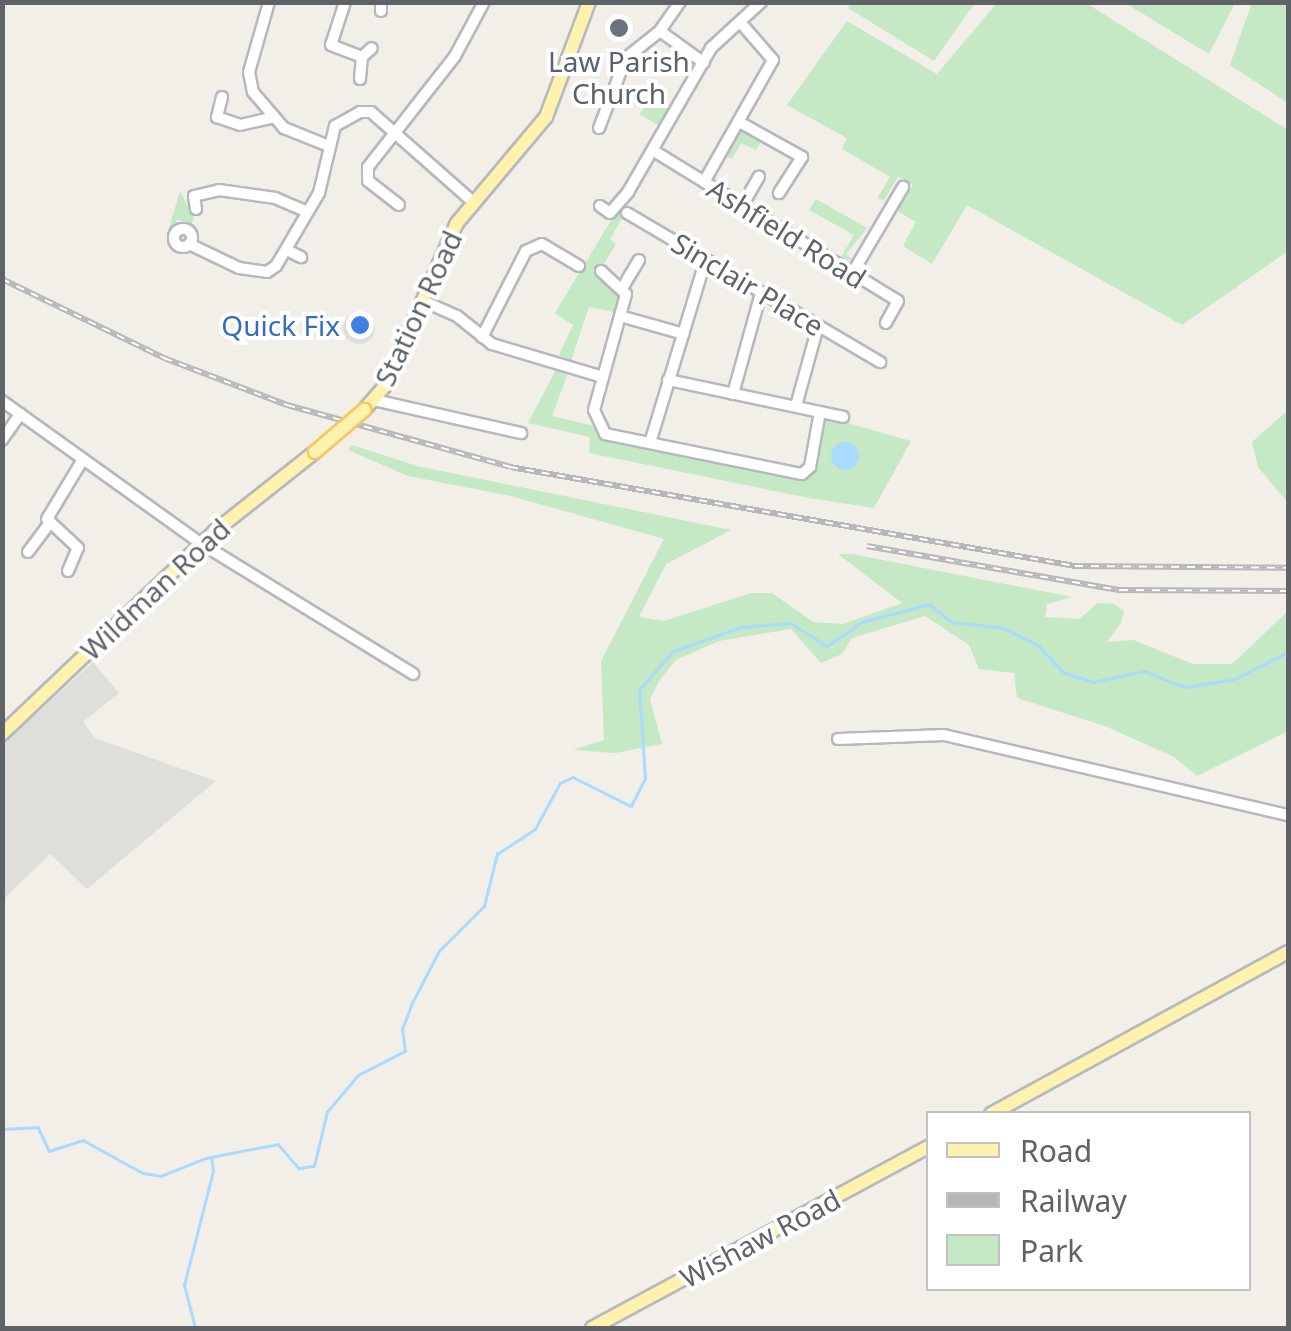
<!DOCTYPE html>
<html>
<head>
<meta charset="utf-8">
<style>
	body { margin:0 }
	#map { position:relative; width:1291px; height:1331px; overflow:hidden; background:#f1efe8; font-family:"Noto Sans",sans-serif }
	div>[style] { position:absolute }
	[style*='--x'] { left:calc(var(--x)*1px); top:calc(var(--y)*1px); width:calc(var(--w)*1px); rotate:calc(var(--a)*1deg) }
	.industrial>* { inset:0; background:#e0deda }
	.round { border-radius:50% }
	.green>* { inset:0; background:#c5e8c5; transform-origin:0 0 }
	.water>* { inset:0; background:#aadaff }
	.stream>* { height:2.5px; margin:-1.25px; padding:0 1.25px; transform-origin:1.25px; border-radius:1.25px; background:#aadaff }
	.roads { filter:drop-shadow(2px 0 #b5b8bc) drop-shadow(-2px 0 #b5b8bc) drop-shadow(0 2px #b5b8bc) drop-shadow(0 -2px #b5b8bc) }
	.minor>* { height:10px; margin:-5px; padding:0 5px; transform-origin:5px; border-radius:5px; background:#fff }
	.minor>.ring { margin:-5px; padding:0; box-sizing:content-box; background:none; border:10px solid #fff; border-radius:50% }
	.major>* { height:12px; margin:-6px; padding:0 6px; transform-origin:6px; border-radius:6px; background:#fff2af }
	.rail>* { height:6px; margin-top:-3px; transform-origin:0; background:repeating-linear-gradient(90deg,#fff 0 8px,#b6b7b8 0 16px); box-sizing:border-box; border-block:2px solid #b6b7b8 }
	.bridges { filter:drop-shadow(2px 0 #f2c960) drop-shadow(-2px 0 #f2c960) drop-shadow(0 2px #f2c960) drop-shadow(0 -2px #f2c960) }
	.major-bridge>* { height:12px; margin:-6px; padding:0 6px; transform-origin:6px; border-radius:6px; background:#fff2af }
	.dots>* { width:28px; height:28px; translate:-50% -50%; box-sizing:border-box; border:5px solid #fff; border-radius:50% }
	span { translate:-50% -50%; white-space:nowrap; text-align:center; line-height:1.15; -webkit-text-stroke:8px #fff; paint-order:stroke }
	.worship-label { font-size:28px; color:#5b616d }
	.street-label { font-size:28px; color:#5f6368 }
	.shop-label { font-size:28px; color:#366cbe }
	.right { translate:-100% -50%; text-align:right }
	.frame { position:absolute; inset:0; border:5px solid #5f6368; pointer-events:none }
	.legend { position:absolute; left:926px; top:1111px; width:325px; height:180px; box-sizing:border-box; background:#fff; border:2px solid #bfc1c3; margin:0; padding:12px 18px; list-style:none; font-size:30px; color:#5f6368 }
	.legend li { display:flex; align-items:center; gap:20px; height:50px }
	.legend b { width:50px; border:2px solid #bfc1c3 }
</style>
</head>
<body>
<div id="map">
	<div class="industrial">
		<i class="round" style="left:343px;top:312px;width:32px;height:32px"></i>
		<i style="clip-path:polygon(93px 662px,119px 693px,83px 722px,95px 738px,216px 781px,87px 889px,50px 854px,3px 900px,3px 744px)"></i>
	</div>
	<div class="green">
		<i style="clip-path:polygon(851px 3px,851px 2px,975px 3px,934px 61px,848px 8px)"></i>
		<i style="clip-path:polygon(997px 3px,1086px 3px,1288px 130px,1288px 251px,1182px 325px,967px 205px,932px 264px,903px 246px,916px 222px,894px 209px,913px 185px,898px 177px,884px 200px,877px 199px,890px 177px,842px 149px,847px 138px,787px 105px,847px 21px,937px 74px)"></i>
		<i style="clip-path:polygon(1125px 3px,1235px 3px,1209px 54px)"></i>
		<i style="clip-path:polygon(1288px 3px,1288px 103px,1230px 65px,1251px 5px)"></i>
		<i style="left:650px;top:97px;width:23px;height:20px;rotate:31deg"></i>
		<i style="clip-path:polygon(741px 128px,762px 139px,756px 150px,741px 143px,732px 159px,726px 156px)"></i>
		<i style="clip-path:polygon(180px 191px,194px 218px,191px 227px,178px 219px,167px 235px)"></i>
		<i style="clip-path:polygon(816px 199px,867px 228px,846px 254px,853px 260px,840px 259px,854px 235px,809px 210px)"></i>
		<i style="clip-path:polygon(616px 212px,623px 217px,610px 239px,616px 244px,596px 277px,622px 292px,621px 299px,614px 312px,589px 307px,571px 361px,559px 355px,573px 325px,555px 313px)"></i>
		<i style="clip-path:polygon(557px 368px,568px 373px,552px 416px,594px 426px,603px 435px,803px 478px,811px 473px,822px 421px,830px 418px,911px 441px,874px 508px,809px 498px,589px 453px,590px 437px,528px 423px)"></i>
		<i style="clip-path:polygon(1288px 410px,1288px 503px,1258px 467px,1252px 442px)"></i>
		<i style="clip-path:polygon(352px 445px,417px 466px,731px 530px,666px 564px,639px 617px,664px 621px,751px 593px,772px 593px,813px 622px,843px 624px,902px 603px,838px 554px,852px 554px,1072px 597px,1047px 604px,1045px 617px,1080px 619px,1097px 603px,1114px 604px,1124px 611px,1121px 623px,1107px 642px,1133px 640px,1193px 664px,1232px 664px,1288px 611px,1288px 731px,1197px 776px,1174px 757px,1105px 726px,1017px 698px,1014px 673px,979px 669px,969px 645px,925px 616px,852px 638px,842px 654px,821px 663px,791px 629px,719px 641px,676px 660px,659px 681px,650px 699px,662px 744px,615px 753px,573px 750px,604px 740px,601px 661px,664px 539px,511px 496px,408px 476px,348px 450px)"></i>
	</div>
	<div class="water">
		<i class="round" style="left:831px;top:442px;width:28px;height:28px"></i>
	</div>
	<div class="stream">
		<i style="--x:2;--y:1129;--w:36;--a:-3"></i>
		<i style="--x:38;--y:1127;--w:26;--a:65"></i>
		<i style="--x:49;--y:1151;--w:36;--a:-18"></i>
		<i style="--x:83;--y:1140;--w:68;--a:28.8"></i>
		<i style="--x:143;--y:1173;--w:18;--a:9"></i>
		<i style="--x:161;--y:1176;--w:48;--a:-21.8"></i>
		<i style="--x:206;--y:1158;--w:73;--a:-11"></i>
		<i style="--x:278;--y:1144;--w:32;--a:49"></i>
		<i style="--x:299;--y:1168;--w:15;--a:-8"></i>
		<i style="--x:314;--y:1166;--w:56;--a:-76.5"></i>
		<i style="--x:327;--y:1112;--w:48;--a:-50"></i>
		<i style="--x:358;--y:1075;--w:53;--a:-27.1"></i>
		<i style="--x:405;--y:1051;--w:22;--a:-98"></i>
		<i style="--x:402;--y:1029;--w:28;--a:-69"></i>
		<i style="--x:412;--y:1003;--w:59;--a:-62.6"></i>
		<i style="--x:439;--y:951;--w:64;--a:-45"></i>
		<i style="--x:484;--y:906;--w:54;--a:-76"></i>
		<i style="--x:497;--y:854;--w:45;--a:-33.3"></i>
		<i style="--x:535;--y:829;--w:52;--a:-61.5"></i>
		<i style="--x:560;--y:783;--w:14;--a:-25"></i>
		<i style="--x:573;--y:777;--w:65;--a:26.6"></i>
		<i style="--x:631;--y:806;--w:31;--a:-63"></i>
		<i style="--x:645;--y:778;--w:88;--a:-93.9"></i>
		<i style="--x:639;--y:690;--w:52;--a:-48.9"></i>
		<i style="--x:673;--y:651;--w:72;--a:-19.4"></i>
		<i style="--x:741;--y:627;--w:50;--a:-4.6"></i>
		<i style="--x:791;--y:623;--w:43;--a:32.6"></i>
		<i style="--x:827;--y:646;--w:42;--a:-34.4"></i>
		<i style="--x:862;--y:622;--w:69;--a:-15"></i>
		<i style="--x:929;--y:604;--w:29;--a:38"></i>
		<i style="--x:952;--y:622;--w:52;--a:6.6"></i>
		<i style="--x:1004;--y:628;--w:39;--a:27"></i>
		<i style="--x:1039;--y:646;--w:35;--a:47"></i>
		<i style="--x:1063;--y:672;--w:32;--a:18"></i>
		<i style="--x:1093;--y:682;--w:52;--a:-12.2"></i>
		<i style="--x:1144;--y:671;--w:43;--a:21.8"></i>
		<i style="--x:1184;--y:687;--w:52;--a:-8.9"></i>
		<i style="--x:1235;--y:679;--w:59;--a:-27"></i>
		<i style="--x:195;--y:1328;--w:44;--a:-104.3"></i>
		<i style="--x:184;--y:1285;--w:118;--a:-75.7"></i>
		<i style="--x:213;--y:1171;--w:14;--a:-98"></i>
	</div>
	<div class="roads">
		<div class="minor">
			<i style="--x:269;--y:2;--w:73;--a:105.9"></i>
			<i style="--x:249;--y:72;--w:20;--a:79"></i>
			<i style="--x:253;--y:92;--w:48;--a:49.3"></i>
			<i style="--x:284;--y:128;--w:48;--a:21.8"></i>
			<i style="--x:345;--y:2;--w:45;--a:108"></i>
			<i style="--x:331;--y:45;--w:33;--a:21"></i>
			<i style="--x:680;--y:2;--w:35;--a:125"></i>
			<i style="--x:660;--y:31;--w:54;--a:36"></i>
			<i style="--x:381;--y:11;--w:9;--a:-90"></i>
			<i style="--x:360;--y:79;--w:22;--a:-85"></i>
			<i style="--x:362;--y:57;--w:13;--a:-42"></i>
			<i style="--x:222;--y:97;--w:21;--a:104"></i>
			<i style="--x:217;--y:117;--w:24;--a:19"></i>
			<i style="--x:240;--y:125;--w:32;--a:-13"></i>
			<i style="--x:741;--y:123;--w:70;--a:29.1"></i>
			<i style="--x:802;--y:157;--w:43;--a:122.6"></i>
			<i style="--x:599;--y:128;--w:75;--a:-68.9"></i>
			<i style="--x:626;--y:58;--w:43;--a:-38.5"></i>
			<i style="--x:654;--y:151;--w:286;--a:31.6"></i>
			<i style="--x:898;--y:301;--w:25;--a:119"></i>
			<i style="--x:704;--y:182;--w:140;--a:-60.5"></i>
			<i style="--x:773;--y:60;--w:49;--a:-130.9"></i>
			<i style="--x:399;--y:205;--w:39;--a:-142"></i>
			<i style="--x:368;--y:181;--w:14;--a:-90"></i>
			<i style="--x:368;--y:167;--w:141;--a:-51.9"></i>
			<i style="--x:455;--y:56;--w:61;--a:-61.8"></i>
			<i style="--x:600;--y:206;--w:12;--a:35"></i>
			<i style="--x:610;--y:213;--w:28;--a:-49"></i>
			<i style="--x:628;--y:192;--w:166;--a:-60"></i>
			<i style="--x:711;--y:48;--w:68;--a:-42.6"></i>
			<i style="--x:742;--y:206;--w:34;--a:-60"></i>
			<i style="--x:196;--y:209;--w:13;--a:-99"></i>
			<i style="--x:194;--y:196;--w:26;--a:-13"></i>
			<i style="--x:219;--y:190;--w:57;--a:8.1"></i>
			<i style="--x:275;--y:198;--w:34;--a:23"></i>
			<i style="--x:627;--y:213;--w:294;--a:30.5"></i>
			<i class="ring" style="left:174px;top:229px;width:8px;height:8px"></i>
			<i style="--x:189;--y:244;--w:55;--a:25.6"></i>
			<i style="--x:239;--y:268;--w:28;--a:8"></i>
			<i style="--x:267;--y:272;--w:11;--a:-34"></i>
			<i style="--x:276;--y:266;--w:85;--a:-59.5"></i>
			<i style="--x:319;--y:193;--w:69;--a:-76.6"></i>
			<i style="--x:335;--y:126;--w:29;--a:-29"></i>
			<i style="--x:360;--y:112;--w:11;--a:0"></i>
			<i style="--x:371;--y:112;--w:136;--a:41.4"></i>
			<i style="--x:287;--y:250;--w:16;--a:27"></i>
			<i style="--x:601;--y:271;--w:34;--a:43"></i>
			<i style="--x:626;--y:294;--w:120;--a:105.4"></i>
			<i style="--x:594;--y:410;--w:26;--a:65"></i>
			<i style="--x:605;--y:434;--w:201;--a:11.5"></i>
			<i style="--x:802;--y:474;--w:11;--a:-41"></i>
			<i style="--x:810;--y:467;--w:56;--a:-79.7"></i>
			<i style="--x:853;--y:272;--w:99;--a:-59.5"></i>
			<i style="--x:624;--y:285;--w:29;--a:-59"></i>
			<i style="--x:423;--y:301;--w:37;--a:24"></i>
			<i style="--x:457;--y:316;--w:45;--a:38.7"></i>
			<i style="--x:492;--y:344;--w:116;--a:16.6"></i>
			<i style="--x:620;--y:316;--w:66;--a:15.7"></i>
			<i style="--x:482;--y:337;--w:97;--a:-62.9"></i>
			<i style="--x:526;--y:251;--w:17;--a:-24"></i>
			<i style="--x:542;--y:244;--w:43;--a:30.7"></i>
			<i style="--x:668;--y:380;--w:179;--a:11.9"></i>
			<i style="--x:733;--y:394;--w:105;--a:-74.5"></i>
			<i style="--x:374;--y:400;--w:151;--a:12.7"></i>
			<i style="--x:2;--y:401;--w:246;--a:35.6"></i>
			<i style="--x:202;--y:544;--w:248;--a:31.6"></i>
			<i style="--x:796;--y:406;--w:83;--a:-74.6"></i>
			<i style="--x:2;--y:440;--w:32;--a:-55"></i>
			<i style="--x:650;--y:443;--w:192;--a:-73.1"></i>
			<i style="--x:28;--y:552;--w:34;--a:-53"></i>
			<i style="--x:68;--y:571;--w:25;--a:-67"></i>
			<i style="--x:78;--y:548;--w:42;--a:-136.9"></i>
			<i style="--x:47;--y:519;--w:68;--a:-58.9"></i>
			<i style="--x:838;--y:739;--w:106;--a:-2.2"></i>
			<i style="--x:944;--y:735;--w:353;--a:13.1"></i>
		</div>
		<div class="major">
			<i style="--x:364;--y:410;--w:32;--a:-49"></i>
			<i style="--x:385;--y:386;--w:178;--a:-66.2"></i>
			<i style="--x:457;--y:223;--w:138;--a:-50"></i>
			<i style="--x:546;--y:117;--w:123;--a:-69.5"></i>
			<i style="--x:2;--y:734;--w:294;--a:-43.6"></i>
			<i style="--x:215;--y:531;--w:127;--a:-38.3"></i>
			<i style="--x:991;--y:1114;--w:338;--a:-28.6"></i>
			<i style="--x:592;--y:1328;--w:382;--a:-28.3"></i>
		</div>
	</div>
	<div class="rail">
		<i style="--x:2;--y:279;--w:180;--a:26"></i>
		<i style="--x:164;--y:358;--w:132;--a:20.9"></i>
		<i style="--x:287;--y:405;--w:231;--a:15.5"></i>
		<i style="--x:510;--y:467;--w:574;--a:9.94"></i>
		<i style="--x:1075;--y:566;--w:213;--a:0.5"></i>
		<i style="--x:867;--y:546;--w:257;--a:9.9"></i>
		<i style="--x:1120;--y:590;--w:168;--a:0.3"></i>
	</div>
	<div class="bridges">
		<div class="major-bridge">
			<i style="--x:315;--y:452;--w:65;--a:-40.6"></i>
		</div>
	</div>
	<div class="dots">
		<i style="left:619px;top:28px;background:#6b7280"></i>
		<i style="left:360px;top:325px;background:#3f7fe0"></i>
	</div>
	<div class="worship-label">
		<span style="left:619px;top:77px">Law Parish<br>Church</span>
	</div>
	<div class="street-label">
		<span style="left:787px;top:233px;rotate:32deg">Ashfield Road</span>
		<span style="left:748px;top:284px;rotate:31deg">Sinclair Place</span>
		<span style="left:418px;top:308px;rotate:-65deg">Station Road</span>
		<span style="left:155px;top:589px;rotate:-43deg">Wildman Road</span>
		<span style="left:760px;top:1238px;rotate:-28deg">Wishaw Road</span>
	</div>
	<div class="shop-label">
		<span class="right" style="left:340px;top:325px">Quick Fix</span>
	</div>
	<div class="frame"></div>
	<ul class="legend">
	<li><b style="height:12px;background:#fff2af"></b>Road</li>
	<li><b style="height:12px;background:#b6b7b8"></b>Railway</li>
	<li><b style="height:28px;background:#c5e8c5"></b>Park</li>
	</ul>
</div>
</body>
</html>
